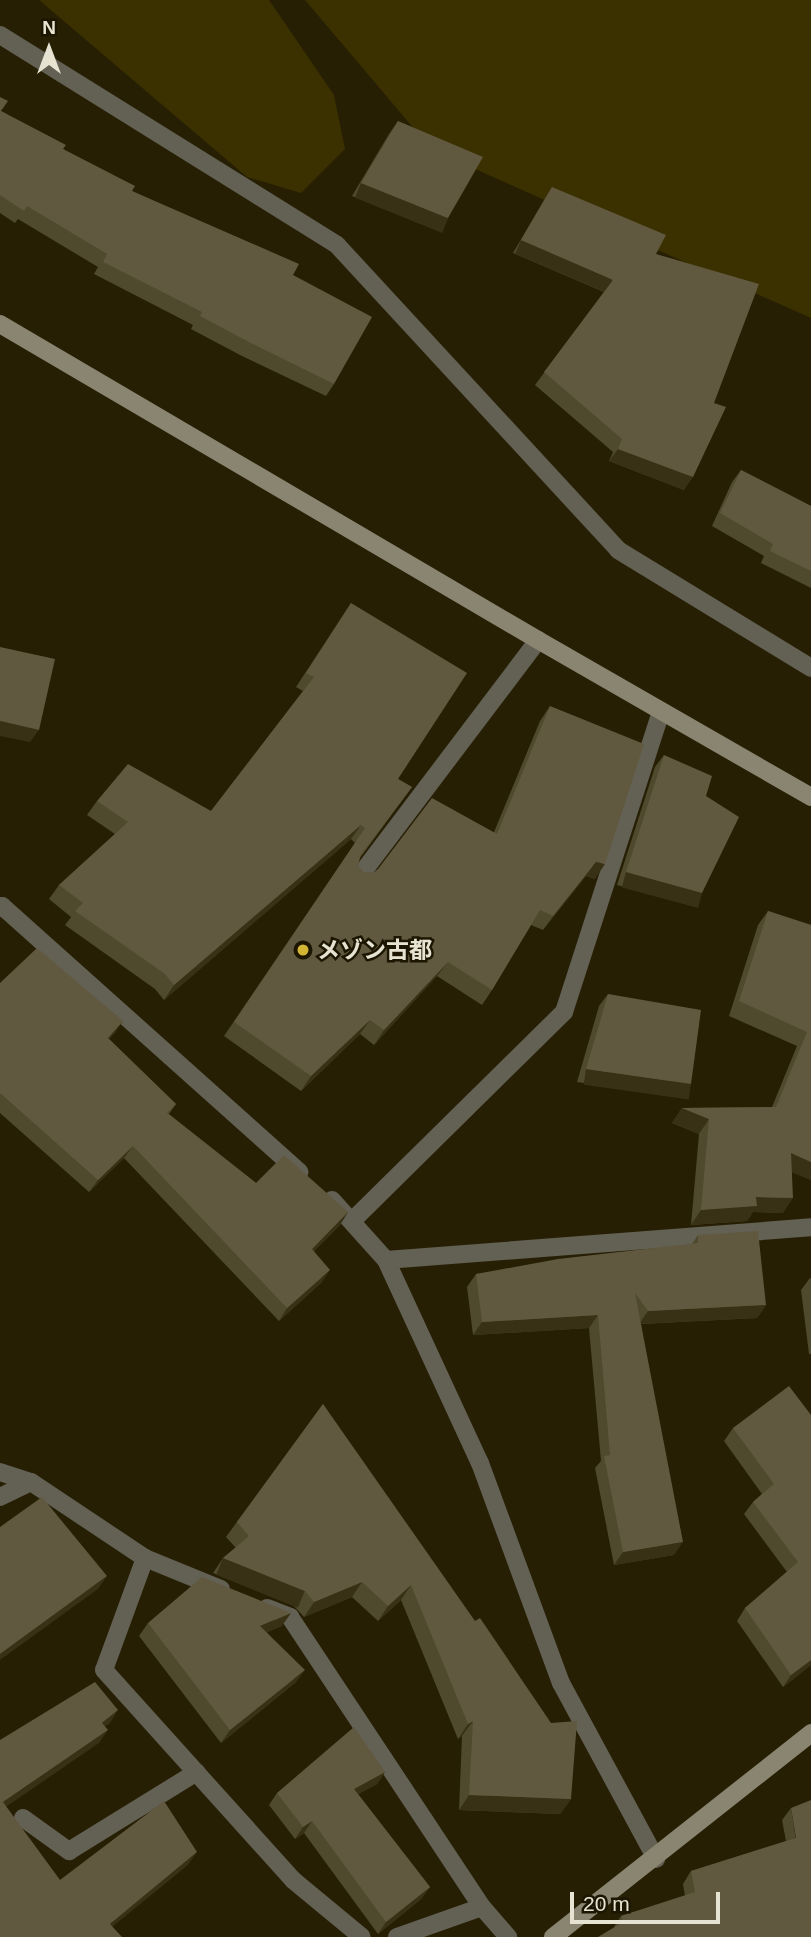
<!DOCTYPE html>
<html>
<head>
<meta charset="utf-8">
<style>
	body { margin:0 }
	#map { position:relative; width:811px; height:1937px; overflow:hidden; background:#261f04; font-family:Helvetica,"Noto Sans JP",sans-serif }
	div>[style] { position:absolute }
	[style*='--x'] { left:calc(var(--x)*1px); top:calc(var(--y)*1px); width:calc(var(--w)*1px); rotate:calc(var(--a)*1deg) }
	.green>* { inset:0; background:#3b3000 }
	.street>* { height:18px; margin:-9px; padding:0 9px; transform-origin:9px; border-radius:9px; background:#636054 }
	.secondary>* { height:18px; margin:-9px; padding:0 9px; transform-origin:9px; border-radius:9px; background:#8a8571 }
	.wall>* { inset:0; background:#4f492d }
	.shaded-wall>* { inset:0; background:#383115; transform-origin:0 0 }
	.building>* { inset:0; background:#60593f }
	.dots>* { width:19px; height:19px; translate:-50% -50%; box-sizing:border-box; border:4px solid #1c1500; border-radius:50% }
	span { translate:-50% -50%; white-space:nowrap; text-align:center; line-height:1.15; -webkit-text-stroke:5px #1c1500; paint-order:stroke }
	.poi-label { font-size:23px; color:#e7e3d3; font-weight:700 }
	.left { translate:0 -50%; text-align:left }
	.north { position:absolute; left:14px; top:14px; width:70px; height:70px; -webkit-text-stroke:5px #1c1500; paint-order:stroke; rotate:0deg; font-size:19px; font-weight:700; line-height:28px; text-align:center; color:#e7e3d3 }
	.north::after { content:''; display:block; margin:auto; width:24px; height:32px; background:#e7e3d3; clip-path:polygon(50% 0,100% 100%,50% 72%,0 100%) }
	.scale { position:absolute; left:570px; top:1892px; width:150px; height:32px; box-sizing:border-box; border:4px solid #e7e3d3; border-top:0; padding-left:9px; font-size:21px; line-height:24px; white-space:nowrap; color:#e7e3d3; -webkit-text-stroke:5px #1c1500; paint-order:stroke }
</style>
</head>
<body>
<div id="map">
	<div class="green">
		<i style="clip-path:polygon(39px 0,269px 0,334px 95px,345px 149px,301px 193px,247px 177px)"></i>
		<i style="clip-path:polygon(305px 0,811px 0,811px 318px,432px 150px)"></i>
	</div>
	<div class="street">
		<i style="--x:0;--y:35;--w:397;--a:31.9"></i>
		<i style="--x:337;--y:245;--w:415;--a:47.3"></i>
		<i style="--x:618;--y:550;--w:226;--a:31.4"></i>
		<i style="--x:359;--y:877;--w:297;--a:-52.9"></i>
		<i style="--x:0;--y:908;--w:3;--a:-45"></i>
		<i style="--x:2;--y:906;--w:399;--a:41.8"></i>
		<i style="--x:332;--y:1200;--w:81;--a:48"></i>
		<i style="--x:386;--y:1260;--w:224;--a:65.2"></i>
		<i style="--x:480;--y:1463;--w:234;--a:69.8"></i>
		<i style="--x:561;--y:1683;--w:200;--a:61.6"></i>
		<i style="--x:352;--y:1221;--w:298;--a:-44.6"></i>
		<i style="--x:564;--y:1012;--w:316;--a:-72.1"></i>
		<i style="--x:386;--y:1260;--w:426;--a:-4.4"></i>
		<i style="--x:0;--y:1472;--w:33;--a:18"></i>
		<i style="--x:31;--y:1482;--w:137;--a:33.7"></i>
		<i style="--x:145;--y:1558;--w:82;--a:22.2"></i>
		<i style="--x:0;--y:1497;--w:34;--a:-26"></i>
		<i style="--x:145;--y:1558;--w:119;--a:110.1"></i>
		<i style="--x:104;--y:1670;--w:283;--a:48"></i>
		<i style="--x:293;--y:1880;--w:89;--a:39.6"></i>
		<i style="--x:267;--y:1608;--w:25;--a:21"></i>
		<i style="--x:290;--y:1617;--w:348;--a:56.5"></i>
		<i style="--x:482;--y:1907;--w:40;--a:49"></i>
		<i style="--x:23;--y:1818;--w:57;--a:35.7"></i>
		<i style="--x:69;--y:1851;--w:150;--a:-31.7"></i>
		<i style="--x:397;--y:1937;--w:90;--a:-19.4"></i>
	</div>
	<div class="secondary">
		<i style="--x:0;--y:324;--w:624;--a:30.43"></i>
		<i style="--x:538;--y:640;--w:315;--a:29.9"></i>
		<i style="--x:553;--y:1937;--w:329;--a:-38.3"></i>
	</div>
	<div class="wall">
		<i style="clip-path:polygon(0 97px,1px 111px,132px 191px,293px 275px,334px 384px,326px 396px,240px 355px,191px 329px,193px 325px,94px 274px,98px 267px,18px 219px,15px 223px,0 213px)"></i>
		<i style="clip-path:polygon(398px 121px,448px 218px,440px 231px,352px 196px,389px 134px)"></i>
		<i style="clip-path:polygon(552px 187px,656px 254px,714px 403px,684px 490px,609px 461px,613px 452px,535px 385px,604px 292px,513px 253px,544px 200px)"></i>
		<i style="clip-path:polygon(741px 470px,811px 506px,811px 588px,761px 563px,764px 556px,712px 526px,732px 482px)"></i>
		<i style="clip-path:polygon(351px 603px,398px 779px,412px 787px,360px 858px,358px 866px,363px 872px,373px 873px,494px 832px,540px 721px,550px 706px,595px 879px,586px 876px,543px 930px,531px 925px,492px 990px,482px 1005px,437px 976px,374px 1045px,360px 1034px,301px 1091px,224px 1036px,355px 843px,351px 839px,164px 1000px,155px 989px,65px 925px,71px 917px,49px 899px,59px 885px,115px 834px,87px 815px,97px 801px,211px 811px,303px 691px,296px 687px)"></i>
		<i style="clip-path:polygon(664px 755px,693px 906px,617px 885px,655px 767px)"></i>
		<i style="clip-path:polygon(768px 911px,811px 925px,811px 1180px,792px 1172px,783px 1213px,753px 1212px,747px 1221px,691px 1225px,699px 1134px,672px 1123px,682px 1108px,772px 1107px,797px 1046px,729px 1016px,758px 925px)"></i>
		<i style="clip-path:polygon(0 983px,123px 1021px,109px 1039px,176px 1104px,169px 1114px,256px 1183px,348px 1212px,340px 1225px,314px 1251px,322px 1282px,279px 1321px,124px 1158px,89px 1192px,0 1113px)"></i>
		<i style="clip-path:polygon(608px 994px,682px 1097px,577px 1082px,599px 1006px)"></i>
		<i style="clip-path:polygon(698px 1235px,766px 1305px,757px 1318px,641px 1324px,674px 1555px,614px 1565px,595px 1468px,601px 1461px,589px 1328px,473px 1335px,467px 1287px,476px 1274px,692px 1244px)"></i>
		<i style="clip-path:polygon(810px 1278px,811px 1278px,811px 1354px,809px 1354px,801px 1290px)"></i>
		<i style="clip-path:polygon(323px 1404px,571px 1799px,560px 1814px,459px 1810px,462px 1736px,458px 1739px,401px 1600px,378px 1621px,352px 1597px,304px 1617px,294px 1606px,213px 1573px,223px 1558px,236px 1548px,226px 1537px)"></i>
		<i style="clip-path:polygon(811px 1415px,811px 1665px,783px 1687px,737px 1621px,745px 1608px,787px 1572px,744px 1514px,753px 1502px,762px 1494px,724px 1441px,733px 1428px)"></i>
		<i style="clip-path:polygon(148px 1623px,282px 1626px,267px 1632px,296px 1682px,221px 1743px,139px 1636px)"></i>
		<i style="clip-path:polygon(385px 1772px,377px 1784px,358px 1794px,430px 1887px,421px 1899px,378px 1934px,304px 1833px,295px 1839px,269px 1805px,277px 1793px)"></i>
		<i style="clip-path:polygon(791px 1808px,811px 1937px,614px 1927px,621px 1916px,685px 1896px,683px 1884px,691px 1871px,786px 1841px,782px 1820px)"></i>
	</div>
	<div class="shaded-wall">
		<i style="left:361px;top:183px;width:94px;height:16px;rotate:22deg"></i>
		<i style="left:521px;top:240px;width:100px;height:15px;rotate:23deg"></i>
		<i style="clip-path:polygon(618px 449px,693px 477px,684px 490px,609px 461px)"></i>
		<i style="clip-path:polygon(0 721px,39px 730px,30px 742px,0 736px)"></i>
		<i style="clip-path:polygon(361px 825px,351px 839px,164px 1000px,174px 985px)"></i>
		<i style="clip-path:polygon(596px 862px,605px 864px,595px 879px,586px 876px,543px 930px,553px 916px)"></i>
		<i style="left:626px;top:872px;width:79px;height:16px;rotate:15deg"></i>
		<i style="clip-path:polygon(448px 962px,437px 976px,374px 1045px,384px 1030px)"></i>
		<i style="clip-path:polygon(370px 1020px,360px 1034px,301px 1091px,311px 1076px)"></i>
		<i style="clip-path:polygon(123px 1021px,115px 1033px,99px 1050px,108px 1038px)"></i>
		<i style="left:586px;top:1069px;width:106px;height:16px;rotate:8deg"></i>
		<i style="clip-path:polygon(682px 1108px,709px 1119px,699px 1134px,672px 1123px)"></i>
		<i style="clip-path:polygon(133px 1146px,124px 1158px,89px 1192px,98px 1180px)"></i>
		<i style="clip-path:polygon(791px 1153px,811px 1162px,811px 1180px,781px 1168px)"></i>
		<i style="clip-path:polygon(756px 1197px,793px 1198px,783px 1213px,753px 1212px,747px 1221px,691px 1225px,701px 1210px)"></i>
		<i style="clip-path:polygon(348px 1212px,340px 1225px,304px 1261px,312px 1249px)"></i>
		<i style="clip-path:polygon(330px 1270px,322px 1282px,279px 1321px,287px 1308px)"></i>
		<i style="clip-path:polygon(766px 1305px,757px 1318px,639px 1324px,648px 1311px)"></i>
		<i style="clip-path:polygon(598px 1315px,589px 1328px,473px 1335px,482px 1322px)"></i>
		<i style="clip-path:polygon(683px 1542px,674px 1555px,614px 1565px,623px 1552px)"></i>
		<i style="left:223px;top:1558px;width:88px;height:18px;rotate:22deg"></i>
		<i style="clip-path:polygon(107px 1576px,98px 1589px,0 1660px,0 1654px)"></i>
		<i style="clip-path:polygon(362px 1582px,352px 1597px,304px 1617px,314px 1602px)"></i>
		<i style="clip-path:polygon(411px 1585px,401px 1600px,378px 1621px,388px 1606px)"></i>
		<i style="clip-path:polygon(291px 1613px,282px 1626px,251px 1639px,260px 1626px)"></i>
		<i style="clip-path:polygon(811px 1660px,811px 1665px,783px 1687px,791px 1675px)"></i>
		<i style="clip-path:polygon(305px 1670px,296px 1682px,221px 1743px,230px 1730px)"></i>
		<i style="clip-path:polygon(118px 1710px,110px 1723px,93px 1735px,102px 1723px)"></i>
		<i style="clip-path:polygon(473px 1721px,462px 1736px,458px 1739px,468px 1724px)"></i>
		<i style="clip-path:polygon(108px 1730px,99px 1743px,0 1811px,3px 1802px)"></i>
		<i style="clip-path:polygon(385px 1772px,377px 1784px,346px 1801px,354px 1789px)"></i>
		<i style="clip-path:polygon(469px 1795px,571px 1799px,560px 1814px,459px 1810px)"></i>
		<i style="clip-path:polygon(312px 1821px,304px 1833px,295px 1839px,303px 1827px)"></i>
		<i style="clip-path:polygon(197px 1852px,188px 1865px,101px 1936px,110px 1924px)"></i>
		<i style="clip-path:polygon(430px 1887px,421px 1899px,378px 1934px,386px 1922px)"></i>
	</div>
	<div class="building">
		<i style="clip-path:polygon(0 97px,8px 101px,1px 111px,66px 145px,63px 149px,135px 186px,132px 191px,299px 264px,293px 275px,372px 317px,334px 384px,249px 342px,200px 316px,202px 312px,103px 262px,107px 254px,27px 206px,24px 211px,0 195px)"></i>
		<i style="clip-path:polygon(398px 121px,483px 157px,448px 218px,361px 183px)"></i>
		<i style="clip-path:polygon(552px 187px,666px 235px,656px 254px,759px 284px,714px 403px,726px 407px,693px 477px,618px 449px,622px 439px,544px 372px,613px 280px,521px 240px)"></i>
		<i style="clip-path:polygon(741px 470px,811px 506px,811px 571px,770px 551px,773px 544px,720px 513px)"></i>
		<i style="clip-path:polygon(351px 603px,467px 673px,398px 779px,412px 787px,360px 856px,358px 866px,363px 872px,373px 873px,378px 869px,432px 798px,497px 834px,550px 706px,644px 744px,605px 864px,596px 862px,553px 916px,540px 910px,492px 990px,448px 962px,384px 1030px,370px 1020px,311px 1076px,234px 1022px,365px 828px,361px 825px,174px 985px,165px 974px,75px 911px,83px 903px,59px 885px,128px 822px,97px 801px,128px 764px,211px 811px,314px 677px,306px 673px)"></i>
		<i style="clip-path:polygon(0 647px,55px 659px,39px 730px,0 721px)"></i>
		<i style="clip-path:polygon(664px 755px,712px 776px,706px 796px,739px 817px,702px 893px,626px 872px)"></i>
		<i style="clip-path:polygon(768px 911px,811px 925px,811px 1162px,791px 1153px,793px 1198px,756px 1197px,757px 1206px,701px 1210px,709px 1119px,682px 1108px,776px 1107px,807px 1032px,739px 1001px)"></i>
		<i style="clip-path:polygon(37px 948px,123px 1021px,108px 1038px,176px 1104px,167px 1113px,256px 1183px,284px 1155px,348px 1212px,312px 1249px,330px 1270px,287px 1308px,133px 1146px,98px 1180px,0 1093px,0 983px)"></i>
		<i style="clip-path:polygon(608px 994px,701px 1010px,691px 1084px,586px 1069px)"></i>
		<i style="clip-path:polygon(758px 1231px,766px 1305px,648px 1311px,635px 1293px,683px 1542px,623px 1552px,604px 1456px,610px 1455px,598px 1315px,482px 1322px,476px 1274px,558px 1259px,698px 1243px,698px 1235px)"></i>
		<i style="clip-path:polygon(789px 1386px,811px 1415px,811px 1660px,791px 1675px,745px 1608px,798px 1562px,753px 1502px,774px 1484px,733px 1428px)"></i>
		<i style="clip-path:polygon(323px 1404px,475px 1621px,480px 1618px,551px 1723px,577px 1721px,571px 1799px,469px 1795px,473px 1721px,468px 1724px,411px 1585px,388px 1606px,362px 1582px,314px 1602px,305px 1591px,223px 1558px,249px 1536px,237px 1522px)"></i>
		<i style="clip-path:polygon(42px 1497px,107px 1576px,0 1654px,0 1527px)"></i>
		<i style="clip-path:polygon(202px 1577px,291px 1613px,260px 1626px,305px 1670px,230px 1730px,148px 1623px)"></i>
		<i style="clip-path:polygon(95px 1682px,118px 1710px,102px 1723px,108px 1730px,3px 1802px,60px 1880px,164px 1801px,197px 1852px,110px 1924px,122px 1937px,0 1937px,0 1740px)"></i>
		<i style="clip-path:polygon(354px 1727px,385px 1772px,354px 1789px,430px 1887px,386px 1922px,312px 1821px,303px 1827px,277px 1793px)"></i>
		<i style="clip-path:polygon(811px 1800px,811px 1937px,598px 1937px,623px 1922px,621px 1916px,695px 1892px,691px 1871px,796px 1838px,791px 1808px)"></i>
	</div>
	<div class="dots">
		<i style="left:303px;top:950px;background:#d4b635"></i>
	</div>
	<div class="poi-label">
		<span class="left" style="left:317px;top:950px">メゾン古都</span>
	</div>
	<div class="north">N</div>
	<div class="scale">20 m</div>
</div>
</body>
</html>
